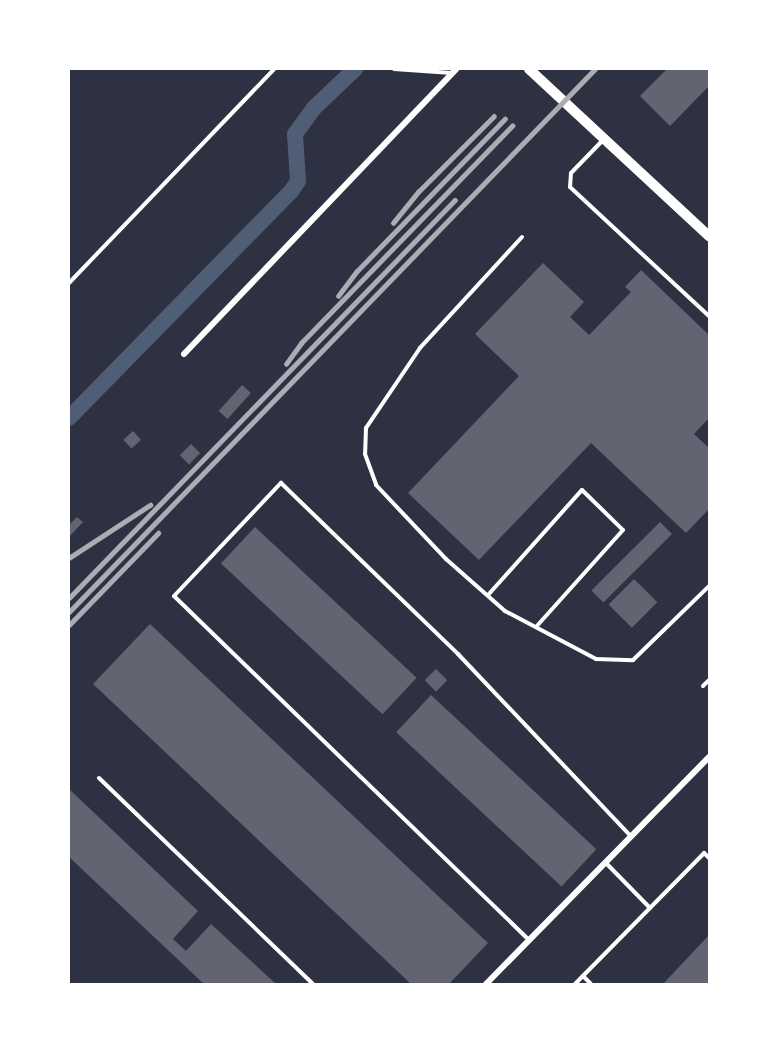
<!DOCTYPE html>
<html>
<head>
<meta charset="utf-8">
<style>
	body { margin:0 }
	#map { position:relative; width:778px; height:1053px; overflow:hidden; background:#2d3142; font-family:"PT Sans",sans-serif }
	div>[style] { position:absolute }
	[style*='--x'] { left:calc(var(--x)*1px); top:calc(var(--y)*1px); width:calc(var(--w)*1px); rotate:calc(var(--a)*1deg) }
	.canal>* { height:16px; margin:-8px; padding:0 8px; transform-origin:8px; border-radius:8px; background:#4f5d75 }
	.building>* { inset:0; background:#626471; transform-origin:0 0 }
	.service>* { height:4px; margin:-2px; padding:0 2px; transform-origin:2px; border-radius:2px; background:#fff }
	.minor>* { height:6px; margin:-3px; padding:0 3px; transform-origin:3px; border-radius:3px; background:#fff }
	.primary>* { height:10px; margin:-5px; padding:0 5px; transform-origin:5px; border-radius:5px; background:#fff }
	.rail>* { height:4.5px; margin:-2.25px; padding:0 2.25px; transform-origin:2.25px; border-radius:2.25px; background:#abadb3 }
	span { translate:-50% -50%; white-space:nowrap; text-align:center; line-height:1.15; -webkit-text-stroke:5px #fff; paint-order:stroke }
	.frame { position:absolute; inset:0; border:70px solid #fff; pointer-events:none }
</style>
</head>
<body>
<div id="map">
	<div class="canal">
		<i style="--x:69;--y:418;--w:319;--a:-45.6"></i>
		<i style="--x:292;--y:190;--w:11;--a:-56"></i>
		<i style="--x:298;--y:181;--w:47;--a:-93.7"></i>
		<i style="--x:295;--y:134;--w:32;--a:-54"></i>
		<i style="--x:314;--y:108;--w:57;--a:-43.6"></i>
	</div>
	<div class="building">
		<i style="clip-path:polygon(667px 69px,709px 69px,709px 86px,670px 126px,640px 96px)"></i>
		<i style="clip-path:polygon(543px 263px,584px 302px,570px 317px,589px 335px,631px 292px,625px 287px,641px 270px,709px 335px,709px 418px,694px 434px,709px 448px,709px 509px,686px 533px,591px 443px,479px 560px,408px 493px,519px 376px,475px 334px)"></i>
		<i style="left:242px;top:385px;width:12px;height:35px;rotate:42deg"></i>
		<i style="left:133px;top:431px;width:12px;height:13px;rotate:48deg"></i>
		<i style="left:191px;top:444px;width:13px;height:16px;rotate:45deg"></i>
		<i style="clip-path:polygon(77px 517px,83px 522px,69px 537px,69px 525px)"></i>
		<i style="left:660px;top:522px;width:17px;height:97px;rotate:45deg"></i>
		<i style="left:255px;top:527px;width:221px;height:50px;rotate:43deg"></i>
		<i style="left:634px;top:579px;width:33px;height:36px;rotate:45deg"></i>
		<i style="clip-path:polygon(150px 624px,488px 943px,449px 984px,411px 984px,93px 684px)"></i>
		<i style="left:436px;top:669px;width:16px;height:16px;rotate:45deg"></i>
		<i style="left:431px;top:695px;width:226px;height:51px;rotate:43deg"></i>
		<i style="clip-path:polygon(69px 789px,198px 911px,173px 939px,186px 951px,211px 924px,276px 984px,204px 984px,69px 857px)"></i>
		<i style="clip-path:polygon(709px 935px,709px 984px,663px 984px)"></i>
	</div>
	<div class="service">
		<i style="--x:394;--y:69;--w:58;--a:3.9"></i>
		<i style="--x:604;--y:139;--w:47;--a:134.1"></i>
		<i style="--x:571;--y:173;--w:14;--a:94"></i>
		<i style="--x:570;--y:187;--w:190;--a:42.9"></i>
		<i style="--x:522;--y:237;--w:151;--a:132.6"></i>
		<i style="--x:420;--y:348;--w:97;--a:124"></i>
		<i style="--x:366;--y:428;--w:26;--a:92"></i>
		<i style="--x:365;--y:454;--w:33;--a:70"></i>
		<i style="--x:376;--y:485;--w:102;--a:46.6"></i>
		<i style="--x:446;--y:559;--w:79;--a:41.4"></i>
		<i style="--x:505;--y:611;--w:103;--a:27.8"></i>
		<i style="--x:596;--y:659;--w:37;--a:2"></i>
		<i style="--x:633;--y:660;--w:106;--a:-44.2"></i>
		<i style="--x:69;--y:283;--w:296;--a:-46.2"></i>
		<i style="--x:488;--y:595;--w:141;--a:-48.2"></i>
		<i style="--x:582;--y:490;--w:57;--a:44.3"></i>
		<i style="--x:623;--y:530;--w:130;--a:131.9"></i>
		<i style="--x:703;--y:686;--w:8;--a:-45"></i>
		<i style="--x:99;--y:778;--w:297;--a:43.9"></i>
		<i style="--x:605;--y:862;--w:64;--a:45.6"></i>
		<i style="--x:529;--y:940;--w:494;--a:-135.9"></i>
		<i style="--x:174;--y:596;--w:156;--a:-46.6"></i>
		<i style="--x:281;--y:483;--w:246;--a:44"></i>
		<i style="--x:458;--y:654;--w:251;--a:46.5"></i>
		<i style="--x:583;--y:976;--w:11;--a:45"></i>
		<i style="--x:575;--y:984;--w:184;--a:-45.4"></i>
		<i style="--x:704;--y:853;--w:7;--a:45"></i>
	</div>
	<div class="minor">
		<i style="--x:184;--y:354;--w:394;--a:-46.3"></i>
		<i style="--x:486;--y:984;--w:318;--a:-45.5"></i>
	</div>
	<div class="primary">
		<i style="--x:529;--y:69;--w:246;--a:42.9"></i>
	</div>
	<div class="rail">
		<i style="--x:393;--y:223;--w:40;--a:-51"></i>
		<i style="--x:418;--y:192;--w:107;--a:-45"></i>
		<i style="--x:338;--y:296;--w:31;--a:-53"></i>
		<i style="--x:357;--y:271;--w:212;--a:-45.8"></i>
		<i style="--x:286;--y:364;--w:26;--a:-54"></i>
		<i style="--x:301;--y:343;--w:303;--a:-45.8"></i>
		<i style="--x:69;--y:558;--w:97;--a:-33.2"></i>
		<i style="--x:69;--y:598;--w:554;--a:-45.88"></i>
		<i style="--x:69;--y:612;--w:756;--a:-45.91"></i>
		<i style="--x:69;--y:625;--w:128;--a:-45.9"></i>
	</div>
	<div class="frame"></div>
</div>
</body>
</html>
